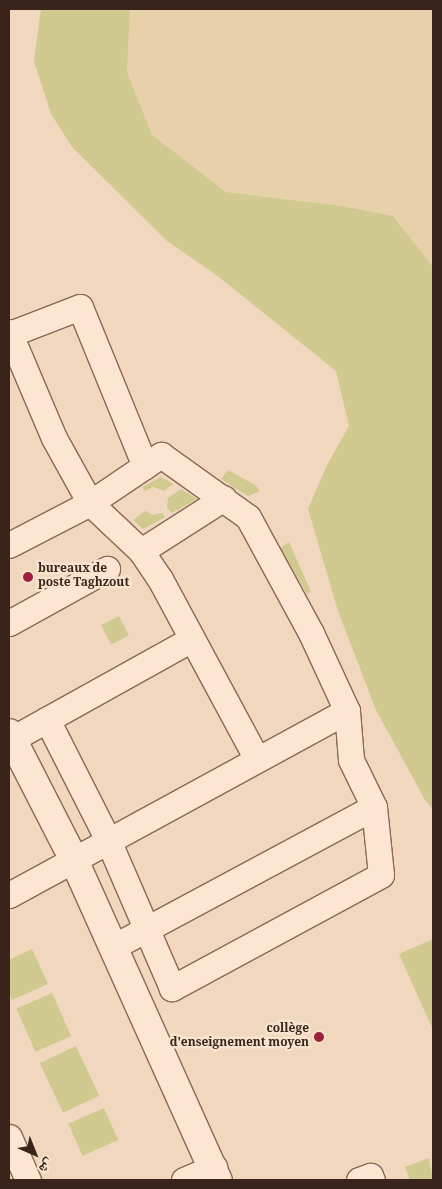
<!DOCTYPE html>
<html>
<head>
<meta charset="utf-8">
<style>
	body { margin:0 }
	#map { position:relative; width:442px; height:1189px; overflow:hidden; background:#f1d7be; font-family:Georgia,"Noto Naskh Arabic",serif }
	div>[style] { position:absolute }
	[style*='--x'] { left:calc(var(--x)*1px); top:calc(var(--y)*1px); width:calc(var(--w)*1px); rotate:calc(var(--a)*1deg) }
	.farmland>* { inset:0; background:#e8d1aa }
	.green>* { inset:0; background:#d0ca91; transform-origin:0 0 }
	.roads { filter:drop-shadow(1px 0 #8b6655) drop-shadow(-1px 0 #8b6655) drop-shadow(0 1px #8b6655) drop-shadow(0 -1px #8b6655) }
	.minor>* { height:25px; margin:-12.5px; padding:0 12.5px; transform-origin:12.5px; border-radius:12.5px; background:#fce6d2 }
	.secondary>* { height:28px; margin:-14px; padding:0 14px; transform-origin:14px; border-radius:14px; background:#fce6d2 }
	.dots>* { width:14px; height:14px; translate:-50% -50%; box-sizing:border-box; border:2px solid #f8e3ce; border-radius:50% }
	span { translate:-50% -50%; white-space:nowrap; text-align:center; line-height:1.15; -webkit-text-stroke:5px #f8e3ce; paint-order:stroke }
	.poi-label { font-size:12px; color:#39231b; font-weight:700 }
	.left { translate:0 -50%; text-align:left }
	.right { translate:-100% -50%; text-align:right }
	.frame { position:absolute; inset:0; border:10px solid #39231b; pointer-events:none }
	.north { position:absolute; left:10px; top:1129px; width:50px; height:50px; -webkit-text-stroke:4px #f8e3ce; paint-order:stroke; rotate:136deg; font-size:14px; font-weight:700; line-height:20px; text-align:center; color:#39231b }
	.north::after { content:''; display:block; margin:auto; width:18px; height:22px; background:#39231b; clip-path:polygon(50% 0,100% 100%,50% 72%,0 100%) }
</style>
</head>
<body>
<div id="map">
	<div class="farmland">
		<i style="clip-path:polygon(130px 9px,433px 9px,433px 267px,393px 216px,342px 206px,226px 192px,152px 135px,127px 72px)"></i>
	</div>
	<div class="green">
		<i style="clip-path:polygon(41px 9px,130px 9px,127px 72px,152px 135px,226px 192px,342px 206px,393px 216px,433px 267px,433px 809px,425px 800px,376px 710px,338px 611px,308px 509px,327px 465px,349px 426px,336px 371px,215px 274px,167px 241px,72px 147px,51px 114px,34px 61px)"></i>
		<i style="clip-path:polygon(228px 470px,255px 485px,260px 491px,248px 496px,221px 479px)"></i>
		<i style="clip-path:polygon(161px 477px,173px 484px,164px 491px,153px 487px,145px 491px,142px 487px)"></i>
		<i style="clip-path:polygon(181px 489px,197px 499px,172px 513px,167px 508px,168px 498px)"></i>
		<i style="clip-path:polygon(145px 511px,153px 515px,162px 513px,165px 517px,143px 529px,133px 520px)"></i>
		<i style="clip-path:polygon(289px 542px,311px 592px,307px 594px,280px 548px)"></i>
		<i style="left:119px;top:616px;width:22px;height:20px;rotate:63deg"></i>
		<i style="clip-path:polygon(433px 939px,433px 1030px,399px 954px)"></i>
		<i style="clip-path:polygon(32px 949px,48px 984px,12px 1000px,9px 993px,9px 960px)"></i>
		<i style="left:52px;top:993px;width:47px;height:39px;rotate:66deg"></i>
		<i style="left:76px;top:1046px;width:55px;height:40px;rotate:65deg"></i>
		<i style="left:104px;top:1108px;width:35px;height:39px;rotate:66deg"></i>
		<i style="clip-path:polygon(429px 1158px,433px 1180px,410px 1180px,405px 1167px)"></i>
	</div>
	<div class="roads">
		<div class="minor">
			<i style="--x:9;--y:332;--w:115;--a:67"></i>
			<i style="--x:54;--y:438;--w:74;--a:61"></i>
			<i style="--x:90;--y:503;--w:70;--a:43.3"></i>
			<i style="--x:141;--y:551;--w:34;--a:56"></i>
			<i style="--x:160;--y:579;--w:204;--a:61.7"></i>
			<i style="--x:10;--y:334;--w:75;--a:-21.1"></i>
			<i style="--x:80;--y:307;--w:172;--a:67.8"></i>
			<i style="--x:9;--y:545;--w:91;--a:-27.4"></i>
			<i style="--x:90;--y:503;--w:86;--a:-34.1"></i>
			<i style="--x:161;--y:455;--w:107;--a:35.5"></i>
			<i style="--x:248;--y:517;--w:132;--a:61.5"></i>
			<i style="--x:311;--y:633;--w:86;--a:65.2"></i>
			<i style="--x:347;--y:711;--w:49;--a:85.3"></i>
			<i style="--x:351;--y:760;--w:52;--a:63.9"></i>
			<i style="--x:374;--y:807;--w:68;--a:84.1"></i>
			<i style="--x:381;--y:875;--w:238;--a:151.6"></i>
			<i style="--x:172;--y:988;--w:161;--a:-113.4"></i>
			<i style="--x:108;--y:840;--w:135;--a:-116.9"></i>
			<i style="--x:141;--y:551;--w:98;--a:-32.6"></i>
			<i style="--x:9;--y:623;--w:112;--a:-28.9"></i>
			<i style="--x:12;--y:739;--w:206;--a:-29.1"></i>
			<i style="--x:9;--y:895;--w:385;--a:-28.6"></i>
			<i style="--x:113;--y:947;--w:296;--a:-28.2"></i>
			<i style="--x:9;--y:1137;--w:47;--a:66.2"></i>
			<i style="--x:184;--y:1180;--w:33;--a:-23"></i>
			<i style="--x:359;--y:1180;--w:12;--a:-20"></i>
			<i style="--x:370;--y:1176;--w:4;--a:63"></i>
		</div>
		<div class="secondary">
			<i style="--x:9;--y:733;--w:140;--a:62.9"></i>
			<i style="--x:73;--y:858;--w:353;--a:65.8"></i>
		</div>
	</div>
	<div class="dots">
		<i style="left:28px;top:577px;background:#9f203c"></i>
		<i style="left:319px;top:1037px;background:#9f203c"></i>
	</div>
	<div class="poi-label">
		<span class="left" style="left:38px;top:577px">bureaux de<br>poste Taghzout</span>
		<span class="right" style="left:309px;top:1037px">collège<br>d'enseignement moyen</span>
	</div>
	<div class="frame"></div>
	<div class="north">ش</div>
</div>
</body>
</html>
